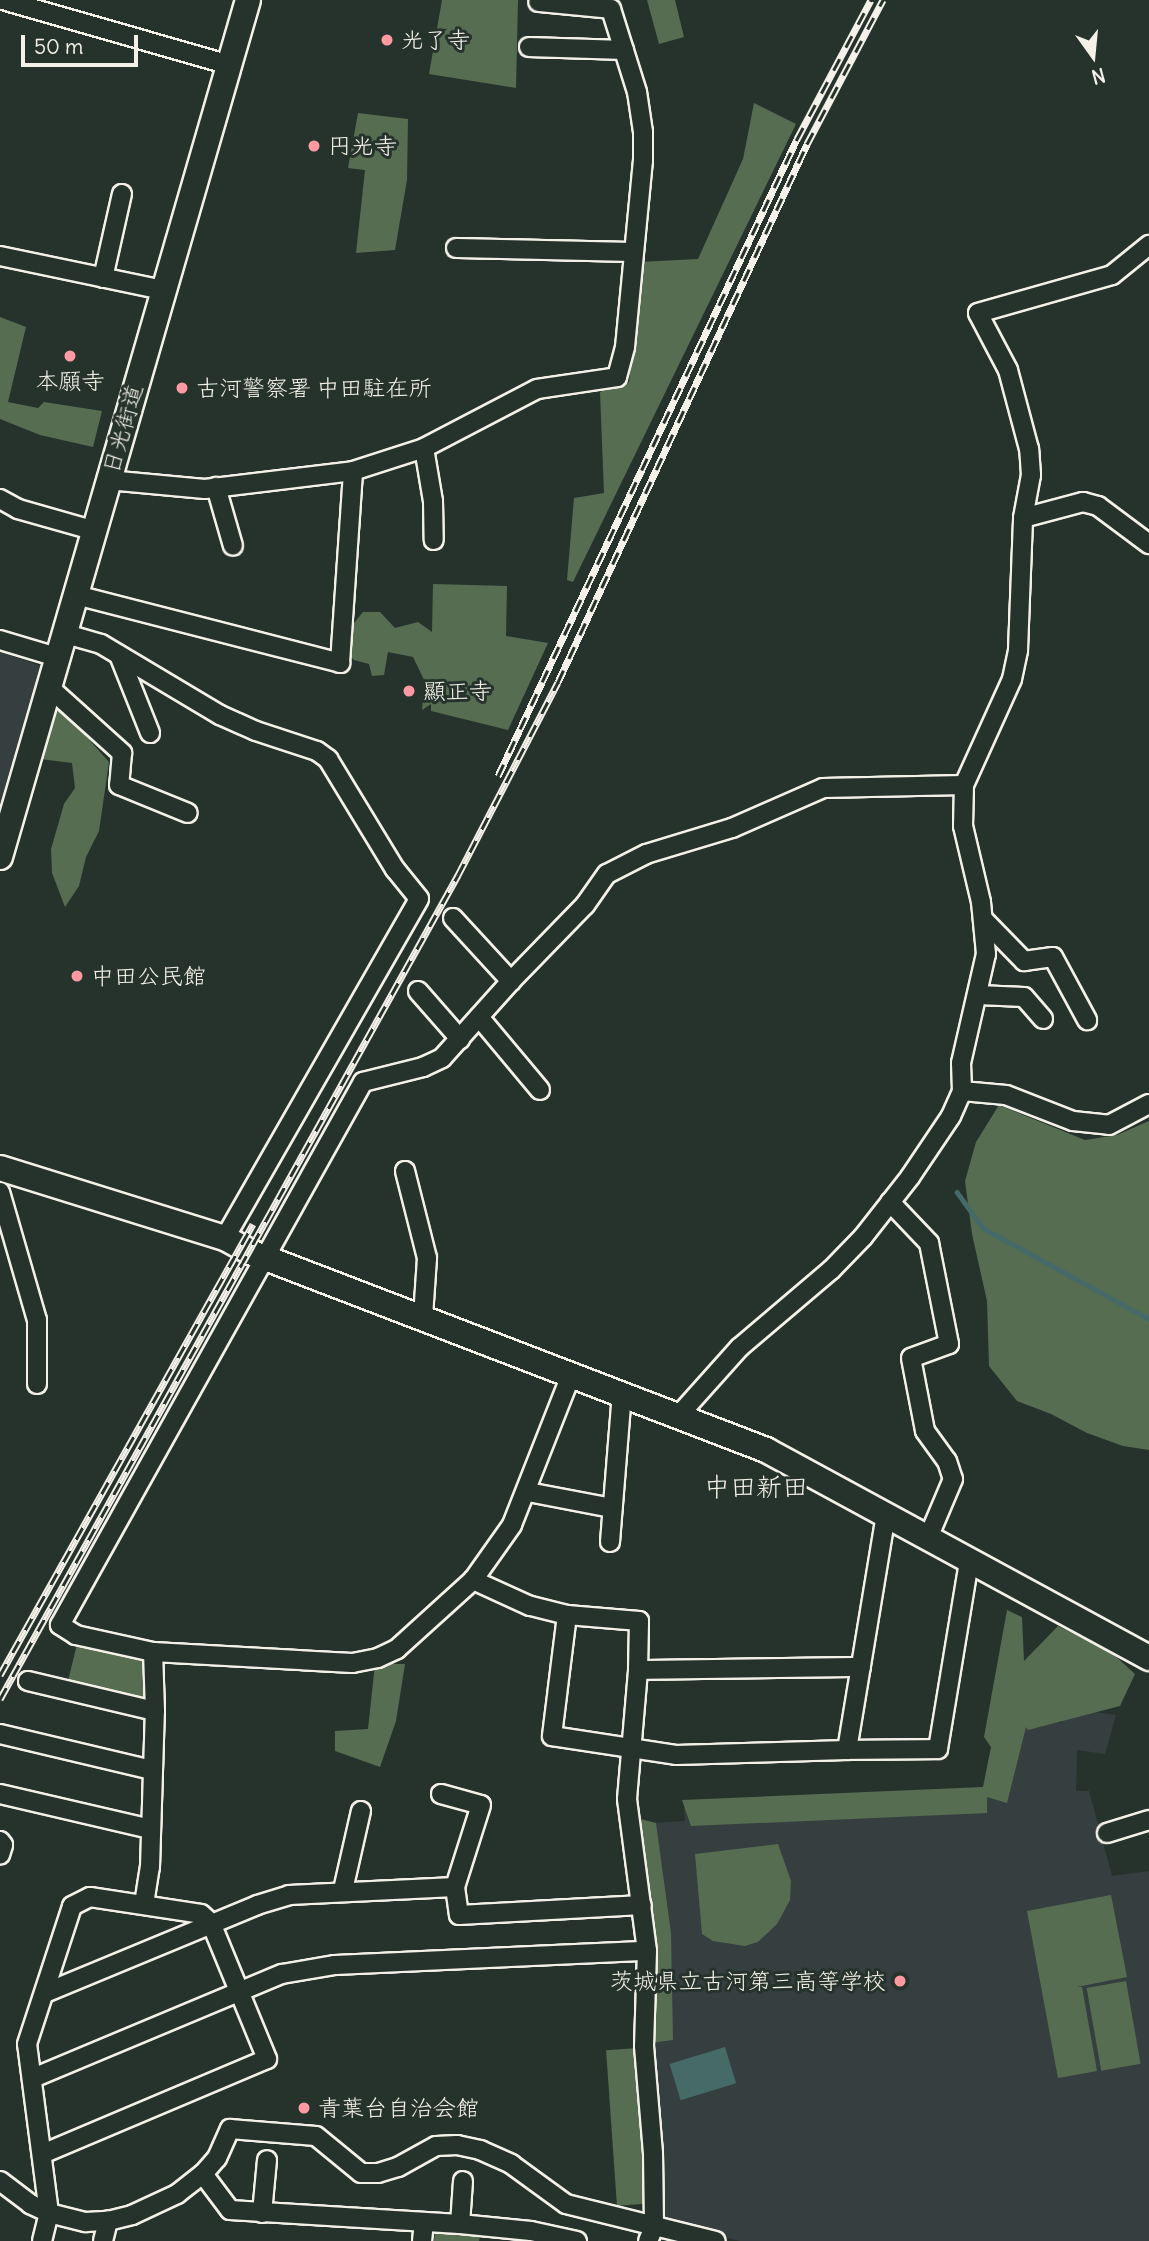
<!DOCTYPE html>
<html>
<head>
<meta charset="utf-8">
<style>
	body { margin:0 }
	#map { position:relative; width:1149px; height:2241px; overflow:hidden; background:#26332d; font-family:Delius,"Klee One",sans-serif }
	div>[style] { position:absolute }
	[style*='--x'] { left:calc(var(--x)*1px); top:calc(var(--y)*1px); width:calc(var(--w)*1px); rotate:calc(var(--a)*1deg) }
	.built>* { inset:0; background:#363f3f }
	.green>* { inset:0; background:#566d52; transform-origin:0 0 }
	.water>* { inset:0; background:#456a68; transform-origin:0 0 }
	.stream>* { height:4.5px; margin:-2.25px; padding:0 2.25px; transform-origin:2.25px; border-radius:2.25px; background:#456a68 }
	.roads { filter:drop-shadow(2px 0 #f4f1e8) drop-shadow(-2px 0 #f4f1e8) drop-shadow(0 2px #f4f1e8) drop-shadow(0 -2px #f4f1e8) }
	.street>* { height:18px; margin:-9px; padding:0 9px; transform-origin:9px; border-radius:9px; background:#26332d }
	.secondary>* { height:24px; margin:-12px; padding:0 12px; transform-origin:12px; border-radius:12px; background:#26332d }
	.rail>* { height:7px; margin-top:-3.5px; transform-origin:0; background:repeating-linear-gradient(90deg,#26332d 0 13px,#f4f1e8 0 26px); box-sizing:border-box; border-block:2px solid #f4f1e8 }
	.dots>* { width:19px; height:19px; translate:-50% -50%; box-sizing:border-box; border:4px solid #26332d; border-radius:50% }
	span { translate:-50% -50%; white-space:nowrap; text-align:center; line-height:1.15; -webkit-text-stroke:6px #26332d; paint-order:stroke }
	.poi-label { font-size:23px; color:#f4f1e8 }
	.left { translate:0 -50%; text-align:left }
	.right { translate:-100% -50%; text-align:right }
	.street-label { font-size:23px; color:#f4f1e8 }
	.quarter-label { font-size:26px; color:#f4f1e8 }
	.north { position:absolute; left:1058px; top:21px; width:70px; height:70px; -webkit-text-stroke:5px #26332d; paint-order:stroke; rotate:165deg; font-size:19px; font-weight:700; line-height:28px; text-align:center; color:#f4f1e8 }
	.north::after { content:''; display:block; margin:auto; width:24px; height:32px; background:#f4f1e8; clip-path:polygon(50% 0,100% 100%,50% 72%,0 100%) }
	.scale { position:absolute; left:21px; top:35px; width:117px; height:32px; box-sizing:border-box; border:4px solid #f4f1e8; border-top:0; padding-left:9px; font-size:21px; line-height:24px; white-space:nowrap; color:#f4f1e8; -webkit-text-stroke:5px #26332d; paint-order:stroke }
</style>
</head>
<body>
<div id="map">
	<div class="built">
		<i style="clip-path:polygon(0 652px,44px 667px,0 815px)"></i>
		<i style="clip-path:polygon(1066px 1708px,1116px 1715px,1105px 1754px,1077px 1750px,1076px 1791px,1089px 1791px,1112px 1876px,1149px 1871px,1149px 2241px,740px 2241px,660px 2222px,638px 1824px,685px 1821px,684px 1806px,998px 1795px,1025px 1717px,1062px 1723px)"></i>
	</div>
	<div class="green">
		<i style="clip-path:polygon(442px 0,518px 0,516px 88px,429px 74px)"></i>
		<i style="clip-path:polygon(647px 0,675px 0,684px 37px,659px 44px)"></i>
		<i style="clip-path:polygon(754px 103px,796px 124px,573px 582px,567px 580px,574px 498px,604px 493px,600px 392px,629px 382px,639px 262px,698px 259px,743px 159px)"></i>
		<i style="clip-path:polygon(358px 113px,408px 119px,407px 180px,395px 250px,356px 253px,365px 170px,348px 168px)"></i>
		<i style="clip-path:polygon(0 317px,26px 327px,8px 402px,38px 408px,44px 402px,102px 411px,93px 447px,40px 435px,0 419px)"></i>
		<i style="clip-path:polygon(433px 584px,507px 586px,506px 636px,548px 643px,508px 730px,431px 711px,431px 704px,422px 710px,425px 682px,413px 657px,388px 652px,384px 675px,372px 676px,369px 664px,354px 660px,347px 653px,350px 628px,363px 612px,380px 612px,395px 628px,418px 622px,432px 632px)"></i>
		<i style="clip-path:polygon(57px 704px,109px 762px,99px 831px,86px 857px,79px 886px,65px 907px,52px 873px,51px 849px,64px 804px,75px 788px,72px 763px,40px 759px)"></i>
		<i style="clip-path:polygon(999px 1105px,1085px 1140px,1117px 1135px,1149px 1121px,1149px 1450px,1123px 1446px,1087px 1433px,1051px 1414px,1017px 1401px,989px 1366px,987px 1301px,972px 1234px,965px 1181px,976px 1142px)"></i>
		<i style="clip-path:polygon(1007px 1610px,1022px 1617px,1024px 1661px,1058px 1626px,1112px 1653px,1135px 1674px,1120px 1706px,1028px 1730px,1026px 1727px,1007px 1803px,987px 1797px,987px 1813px,691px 1826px,682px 1800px,983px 1787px,991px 1747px,984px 1737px)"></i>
		<i style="clip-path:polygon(78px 1640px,149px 1654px,150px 1706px,67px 1685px)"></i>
		<i style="clip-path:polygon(375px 1664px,405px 1664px,396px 1721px,380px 1767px,335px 1751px,335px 1731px,368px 1729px)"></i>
		<i style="clip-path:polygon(637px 1818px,656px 1823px,671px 1933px,673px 2040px,650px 2043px)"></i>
		<i style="clip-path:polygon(778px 1844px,791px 1881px,790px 1900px,777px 1924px,758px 1942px,745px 1946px,713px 1941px,702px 1934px,695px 1854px)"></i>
		<i style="clip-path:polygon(1111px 1895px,1127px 1977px,1077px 1987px,1082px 1987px,1097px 2071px,1058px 2078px,1027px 1911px)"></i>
		<i style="left:1126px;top:1981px;width:84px;height:40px;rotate:80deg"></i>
		<i style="left:638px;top:2048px;width:156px;height:32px;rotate:86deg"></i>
		<i style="clip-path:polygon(435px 2233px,480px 2236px,479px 2241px,434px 2241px)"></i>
	</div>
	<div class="water">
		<i style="left:725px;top:2047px;width:38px;height:58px;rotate:73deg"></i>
	</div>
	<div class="stream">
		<i style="--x:957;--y:1192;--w:44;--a:54.2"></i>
		<i style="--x:983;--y:1228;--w:189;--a:28.7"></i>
	</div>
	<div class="roads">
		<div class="street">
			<i style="--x:3;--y:0;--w:235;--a:16"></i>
			<i style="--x:529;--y:47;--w:95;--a:1.8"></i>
			<i style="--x:456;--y:248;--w:178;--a:1.3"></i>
			<i style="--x:0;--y:256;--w:167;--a:11.8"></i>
			<i style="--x:103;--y:278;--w:86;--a:-77.3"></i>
			<i style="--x:424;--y:448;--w:54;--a:80.4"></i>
			<i style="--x:433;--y:501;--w:39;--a:89"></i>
			<i style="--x:108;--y:480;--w:97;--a:5.3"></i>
			<i style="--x:205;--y:489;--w:149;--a:-6.9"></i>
			<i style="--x:353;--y:471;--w:75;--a:-17.9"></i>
			<i style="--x:424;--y:448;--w:127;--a:-27.6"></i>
			<i style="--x:537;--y:389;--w:81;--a:-8.5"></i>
			<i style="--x:617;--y:377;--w:31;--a:-75"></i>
			<i style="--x:625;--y:347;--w:187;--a:-84.5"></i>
			<i style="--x:643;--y:161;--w:29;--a:-90"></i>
			<i style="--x:643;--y:132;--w:40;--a:-98.5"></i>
			<i style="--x:637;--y:92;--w:87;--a:-107.4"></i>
			<i style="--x:611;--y:9;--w:73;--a:-174.5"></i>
			<i style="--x:216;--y:487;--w:61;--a:73.9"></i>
			<i style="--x:0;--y:499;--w:21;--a:29"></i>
			<i style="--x:18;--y:509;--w:81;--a:15.8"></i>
			<i style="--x:1023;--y:518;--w:62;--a:-14.9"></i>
			<i style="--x:1083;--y:502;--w:16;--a:15"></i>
			<i style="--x:1098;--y:506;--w:64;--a:36.7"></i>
			<i style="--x:76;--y:595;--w:273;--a:14.4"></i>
			<i style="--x:340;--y:663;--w:192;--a:-86.1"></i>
			<i style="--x:66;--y:634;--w:36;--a:16"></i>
			<i style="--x:101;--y:644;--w:139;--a:30.8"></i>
			<i style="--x:220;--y:715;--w:39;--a:24"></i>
			<i style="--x:256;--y:731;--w:64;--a:18.2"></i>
			<i style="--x:317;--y:751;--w:14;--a:36"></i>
			<i style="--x:328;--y:759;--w:129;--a:58.7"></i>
			<i style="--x:395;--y:869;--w:38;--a:51"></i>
			<i style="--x:419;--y:899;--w:391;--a:119.8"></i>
			<i style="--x:0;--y:640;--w:63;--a:16.7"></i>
			<i style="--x:119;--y:655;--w:84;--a:68.3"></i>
			<i style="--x:51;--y:689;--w:96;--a:42"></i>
			<i style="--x:122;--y:753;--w:32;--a:95"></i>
			<i style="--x:119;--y:785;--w:74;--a:22.1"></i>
			<i style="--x:453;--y:918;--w:86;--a:47.4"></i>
			<i style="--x:983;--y:919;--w:59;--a:45.7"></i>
			<i style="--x:1024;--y:961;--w:29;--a:-8"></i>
			<i style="--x:1053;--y:957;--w:72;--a:61.6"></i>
			<i style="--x:418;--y:991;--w:64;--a:48.8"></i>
			<i style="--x:978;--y:995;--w:46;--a:2.5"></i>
			<i style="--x:1024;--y:997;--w:29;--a:49"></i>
			<i style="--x:479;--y:1017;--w:95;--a:50.1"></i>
			<i style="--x:962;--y:1091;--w:44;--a:5.2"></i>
			<i style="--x:1006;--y:1095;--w:72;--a:21.2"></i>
			<i style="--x:1073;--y:1121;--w:36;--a:6"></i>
			<i style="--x:1109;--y:1125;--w:45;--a:-27.7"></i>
			<i style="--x:405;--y:1171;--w:90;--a:75.8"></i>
			<i style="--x:427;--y:1258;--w:59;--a:93.9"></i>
			<i style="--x:0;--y:1192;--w:133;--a:73.9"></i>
			<i style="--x:37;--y:1320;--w:64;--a:90"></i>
			<i style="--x:890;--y:1202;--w:57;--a:46.4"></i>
			<i style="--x:929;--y:1243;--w:103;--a:78.8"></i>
			<i style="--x:949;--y:1344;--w:40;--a:159.8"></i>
			<i style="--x:911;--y:1358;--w:74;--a:79.1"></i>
			<i style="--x:925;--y:1431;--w:37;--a:54"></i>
			<i style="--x:947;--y:1461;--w:19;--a:72"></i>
			<i style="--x:953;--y:1479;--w:64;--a:113"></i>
			<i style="--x:571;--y:1375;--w:161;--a:111.5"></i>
			<i style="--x:512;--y:1525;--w:67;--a:125.3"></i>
			<i style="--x:473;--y:1580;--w:103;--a:137.8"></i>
			<i style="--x:397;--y:1649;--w:21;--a:155"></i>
			<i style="--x:378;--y:1658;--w:26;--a:169"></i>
			<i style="--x:352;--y:1663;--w:199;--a:-176.8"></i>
			<i style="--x:153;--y:1652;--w:79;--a:-167.6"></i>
			<i style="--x:76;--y:1635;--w:19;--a:-148"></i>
			<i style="--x:60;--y:1625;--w:622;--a:-60.84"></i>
			<i style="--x:363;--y:1082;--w:62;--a:-14"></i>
			<i style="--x:423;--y:1067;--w:21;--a:-25"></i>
			<i style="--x:442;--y:1058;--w:103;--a:-48.1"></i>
			<i style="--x:511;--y:981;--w:106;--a:-45.8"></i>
			<i style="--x:585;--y:905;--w:38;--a:-55"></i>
			<i style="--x:607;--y:874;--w:44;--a:-27.1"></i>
			<i style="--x:646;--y:854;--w:90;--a:-16.8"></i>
			<i style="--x:732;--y:828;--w:99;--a:-23.7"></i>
			<i style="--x:823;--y:788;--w:141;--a:-1.2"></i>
			<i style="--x:680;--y:1414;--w:89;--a:-48.2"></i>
			<i style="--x:739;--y:1348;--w:121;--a:-40.3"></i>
			<i style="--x:831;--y:1270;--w:46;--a:-45.9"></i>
			<i style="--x:863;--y:1237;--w:76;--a:-51.9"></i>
			<i style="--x:910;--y:1177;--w:73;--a:-56.1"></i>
			<i style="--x:951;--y:1116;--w:27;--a:-66"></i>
			<i style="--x:962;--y:1091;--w:28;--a:-92"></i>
			<i style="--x:961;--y:1063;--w:112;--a:-77.1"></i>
			<i style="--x:986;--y:954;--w:52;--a:-95.5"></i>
			<i style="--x:981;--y:902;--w:78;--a:-103.3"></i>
			<i style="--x:963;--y:826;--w:41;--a:-88.6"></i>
			<i style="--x:964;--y:785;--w:116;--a:-65.6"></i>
			<i style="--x:1012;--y:679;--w:30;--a:-78"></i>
			<i style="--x:1018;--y:650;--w:132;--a:-87.8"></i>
			<i style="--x:1023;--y:518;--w:44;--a:-79.5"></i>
			<i style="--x:1031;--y:475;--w:26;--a:-94"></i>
			<i style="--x:1029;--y:449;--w:82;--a:-104.9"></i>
			<i style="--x:1008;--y:370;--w:64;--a:-117.8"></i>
			<i style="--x:978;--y:313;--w:139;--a:-15.8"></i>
			<i style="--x:1112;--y:275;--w:48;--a:-39"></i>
			<i style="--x:528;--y:1492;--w:86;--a:10.8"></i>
			<i style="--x:610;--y:1542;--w:149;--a:-85.4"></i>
			<i style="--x:567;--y:1615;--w:122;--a:97.1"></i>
			<i style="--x:552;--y:1736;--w:125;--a:8.7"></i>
			<i style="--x:676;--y:1755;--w:171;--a:-1.7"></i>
			<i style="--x:847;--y:1750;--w:238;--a:-80.6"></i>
			<i style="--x:638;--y:1670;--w:223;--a:-0.8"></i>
			<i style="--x:28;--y:1681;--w:130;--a:13.3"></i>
			<i style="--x:0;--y:1734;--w:156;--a:13.3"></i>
			<i style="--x:847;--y:1750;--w:91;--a:-0.6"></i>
			<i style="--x:938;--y:1749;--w:191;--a:-80.6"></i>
			<i style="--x:0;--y:1794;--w:155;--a:13.1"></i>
			<i style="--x:441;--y:1794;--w:41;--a:15.4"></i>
			<i style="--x:481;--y:1805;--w:86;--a:107.6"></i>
			<i style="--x:1107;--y:1833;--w:44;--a:-17.2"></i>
			<i style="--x:0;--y:1841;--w:5;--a:53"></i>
			<i style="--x:3;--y:1845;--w:10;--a:107"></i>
			<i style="--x:343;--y:1890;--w:81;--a:-77.2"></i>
			<i style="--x:144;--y:1904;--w:37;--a:-81"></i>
			<i style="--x:150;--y:1867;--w:156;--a:-88.2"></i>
			<i style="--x:155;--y:1711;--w:59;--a:-91.9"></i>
			<i style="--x:647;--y:1951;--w:95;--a:91.8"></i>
			<i style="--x:644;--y:2046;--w:107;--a:85.2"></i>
			<i style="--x:653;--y:2153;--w:74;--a:89.2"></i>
			<i style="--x:654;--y:2227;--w:15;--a:113"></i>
			<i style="--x:45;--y:1993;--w:230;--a:-22.5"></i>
			<i style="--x:257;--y:1905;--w:34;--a:-17"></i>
			<i style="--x:289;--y:1895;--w:166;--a:-2.8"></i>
			<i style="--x:455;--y:1887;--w:28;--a:82"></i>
			<i style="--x:459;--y:1915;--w:183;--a:-3.1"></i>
			<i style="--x:33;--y:2078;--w:270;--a:-22.7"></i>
			<i style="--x:282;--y:1974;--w:54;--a:-9.6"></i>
			<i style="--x:335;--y:1965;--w:312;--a:-2.6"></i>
			<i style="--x:647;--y:1951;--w:153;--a:-97.5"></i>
			<i style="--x:627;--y:1799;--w:129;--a:-85.1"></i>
			<i style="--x:638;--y:1670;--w:49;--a:-88.8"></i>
			<i style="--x:639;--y:1621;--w:72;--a:-175.2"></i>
			<i style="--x:567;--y:1615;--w:38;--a:-166"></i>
			<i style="--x:530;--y:1606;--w:63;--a:-155.5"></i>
			<i style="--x:203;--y:2174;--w:21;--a:-49"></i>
			<i style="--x:217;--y:2158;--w:32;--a:-66"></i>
			<i style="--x:230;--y:2129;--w:86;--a:4.7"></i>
			<i style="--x:316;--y:2136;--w:58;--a:39.4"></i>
			<i style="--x:361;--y:2173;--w:17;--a:0"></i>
			<i style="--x:378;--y:2173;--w:21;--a:-17"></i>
			<i style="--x:398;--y:2167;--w:43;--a:-28.9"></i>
			<i style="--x:436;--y:2146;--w:21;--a:-3"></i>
			<i style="--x:457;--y:2145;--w:24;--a:12"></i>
			<i style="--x:480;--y:2150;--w:34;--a:24"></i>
			<i style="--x:511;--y:2164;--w:68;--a:36"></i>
			<i style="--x:566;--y:2204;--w:154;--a:13.9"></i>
			<i style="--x:0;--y:2181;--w:38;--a:37"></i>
			<i style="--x:30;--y:2204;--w:21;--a:25"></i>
			<i style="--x:49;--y:2213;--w:38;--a:14"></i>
			<i style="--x:86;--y:2222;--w:22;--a:-3"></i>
			<i style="--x:262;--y:2213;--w:53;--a:-84.6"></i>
			<i style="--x:460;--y:2224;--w:43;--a:-86"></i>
			<i style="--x:42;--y:2241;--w:29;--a:-76"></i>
			<i style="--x:49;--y:2213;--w:170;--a:-97.4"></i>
			<i style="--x:27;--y:2044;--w:145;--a:-71.9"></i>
			<i style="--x:72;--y:1906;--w:20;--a:-27"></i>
			<i style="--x:90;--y:1897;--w:112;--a:8.7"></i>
			<i style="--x:201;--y:1914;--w:13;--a:42"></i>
			<i style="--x:211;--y:1923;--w:147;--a:67.6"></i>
			<i style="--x:267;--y:2059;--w:242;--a:157.1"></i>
			<i style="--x:103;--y:2241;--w:21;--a:-76"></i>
			<i style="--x:108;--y:2221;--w:25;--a:-14"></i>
			<i style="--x:132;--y:2215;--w:50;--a:-25"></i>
			<i style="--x:177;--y:2194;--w:33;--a:-38"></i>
			<i style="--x:203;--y:2174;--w:45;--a:53.1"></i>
			<i style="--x:230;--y:2210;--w:230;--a:3.5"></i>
			<i style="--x:460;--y:2224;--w:71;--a:5.6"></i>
			<i style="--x:531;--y:2231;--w:47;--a:12.3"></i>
			<i style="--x:422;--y:2241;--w:18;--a:-84"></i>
		</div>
		<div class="secondary">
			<i style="--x:0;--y:857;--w:892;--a:-73.86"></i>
			<i style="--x:0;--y:1168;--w:236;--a:17.3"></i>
			<i style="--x:225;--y:1238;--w:29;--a:29"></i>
			<i style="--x:250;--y:1252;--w:553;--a:20.99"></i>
			<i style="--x:766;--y:1450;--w:436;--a:28.5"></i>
		</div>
	</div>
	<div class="rail">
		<i style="--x:498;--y:776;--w:704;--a:-64.86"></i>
		<i style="--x:797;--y:139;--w:157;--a:-62"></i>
		<i style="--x:0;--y:1675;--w:517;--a:-60.71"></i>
		<i style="--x:0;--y:1699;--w:943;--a:-60.93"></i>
		<i style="--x:458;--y:875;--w:217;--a:-62.6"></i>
		<i style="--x:558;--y:682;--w:593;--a:-65.16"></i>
		<i style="--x:807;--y:144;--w:163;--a:-62.2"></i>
	</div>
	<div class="dots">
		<i style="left:387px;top:40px;background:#ff9aa2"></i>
		<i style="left:314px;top:146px;background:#ff9aa2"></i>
		<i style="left:70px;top:356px;background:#ff9aa2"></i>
		<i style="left:182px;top:388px;background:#ff9aa2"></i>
		<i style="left:409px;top:691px;background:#ff9aa2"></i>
		<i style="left:77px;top:976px;background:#ff9aa2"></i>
		<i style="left:900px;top:1981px;background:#ff9aa2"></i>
		<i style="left:304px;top:2108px;background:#ff9aa2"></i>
	</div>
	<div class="poi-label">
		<span class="left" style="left:401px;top:40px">光了寺</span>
		<span class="left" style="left:328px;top:146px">円光寺</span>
		<span style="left:70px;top:381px">本願寺</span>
		<span class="left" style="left:196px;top:388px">古河警察署 中田駐在所</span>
		<span class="left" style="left:423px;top:691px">顯正寺</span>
		<span class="left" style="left:91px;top:976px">中田公民館</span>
		<span class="right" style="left:886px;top:1981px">茨城県立古河第三高等学校</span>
		<span class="left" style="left:318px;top:2108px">青葉台自治会館</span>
	</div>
	<div class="street-label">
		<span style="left:123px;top:429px;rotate:-74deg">日光街道</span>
	</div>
	<div class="quarter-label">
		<span style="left:756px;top:1487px">中田新田</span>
	</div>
	<div class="north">N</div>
	<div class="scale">50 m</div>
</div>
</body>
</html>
